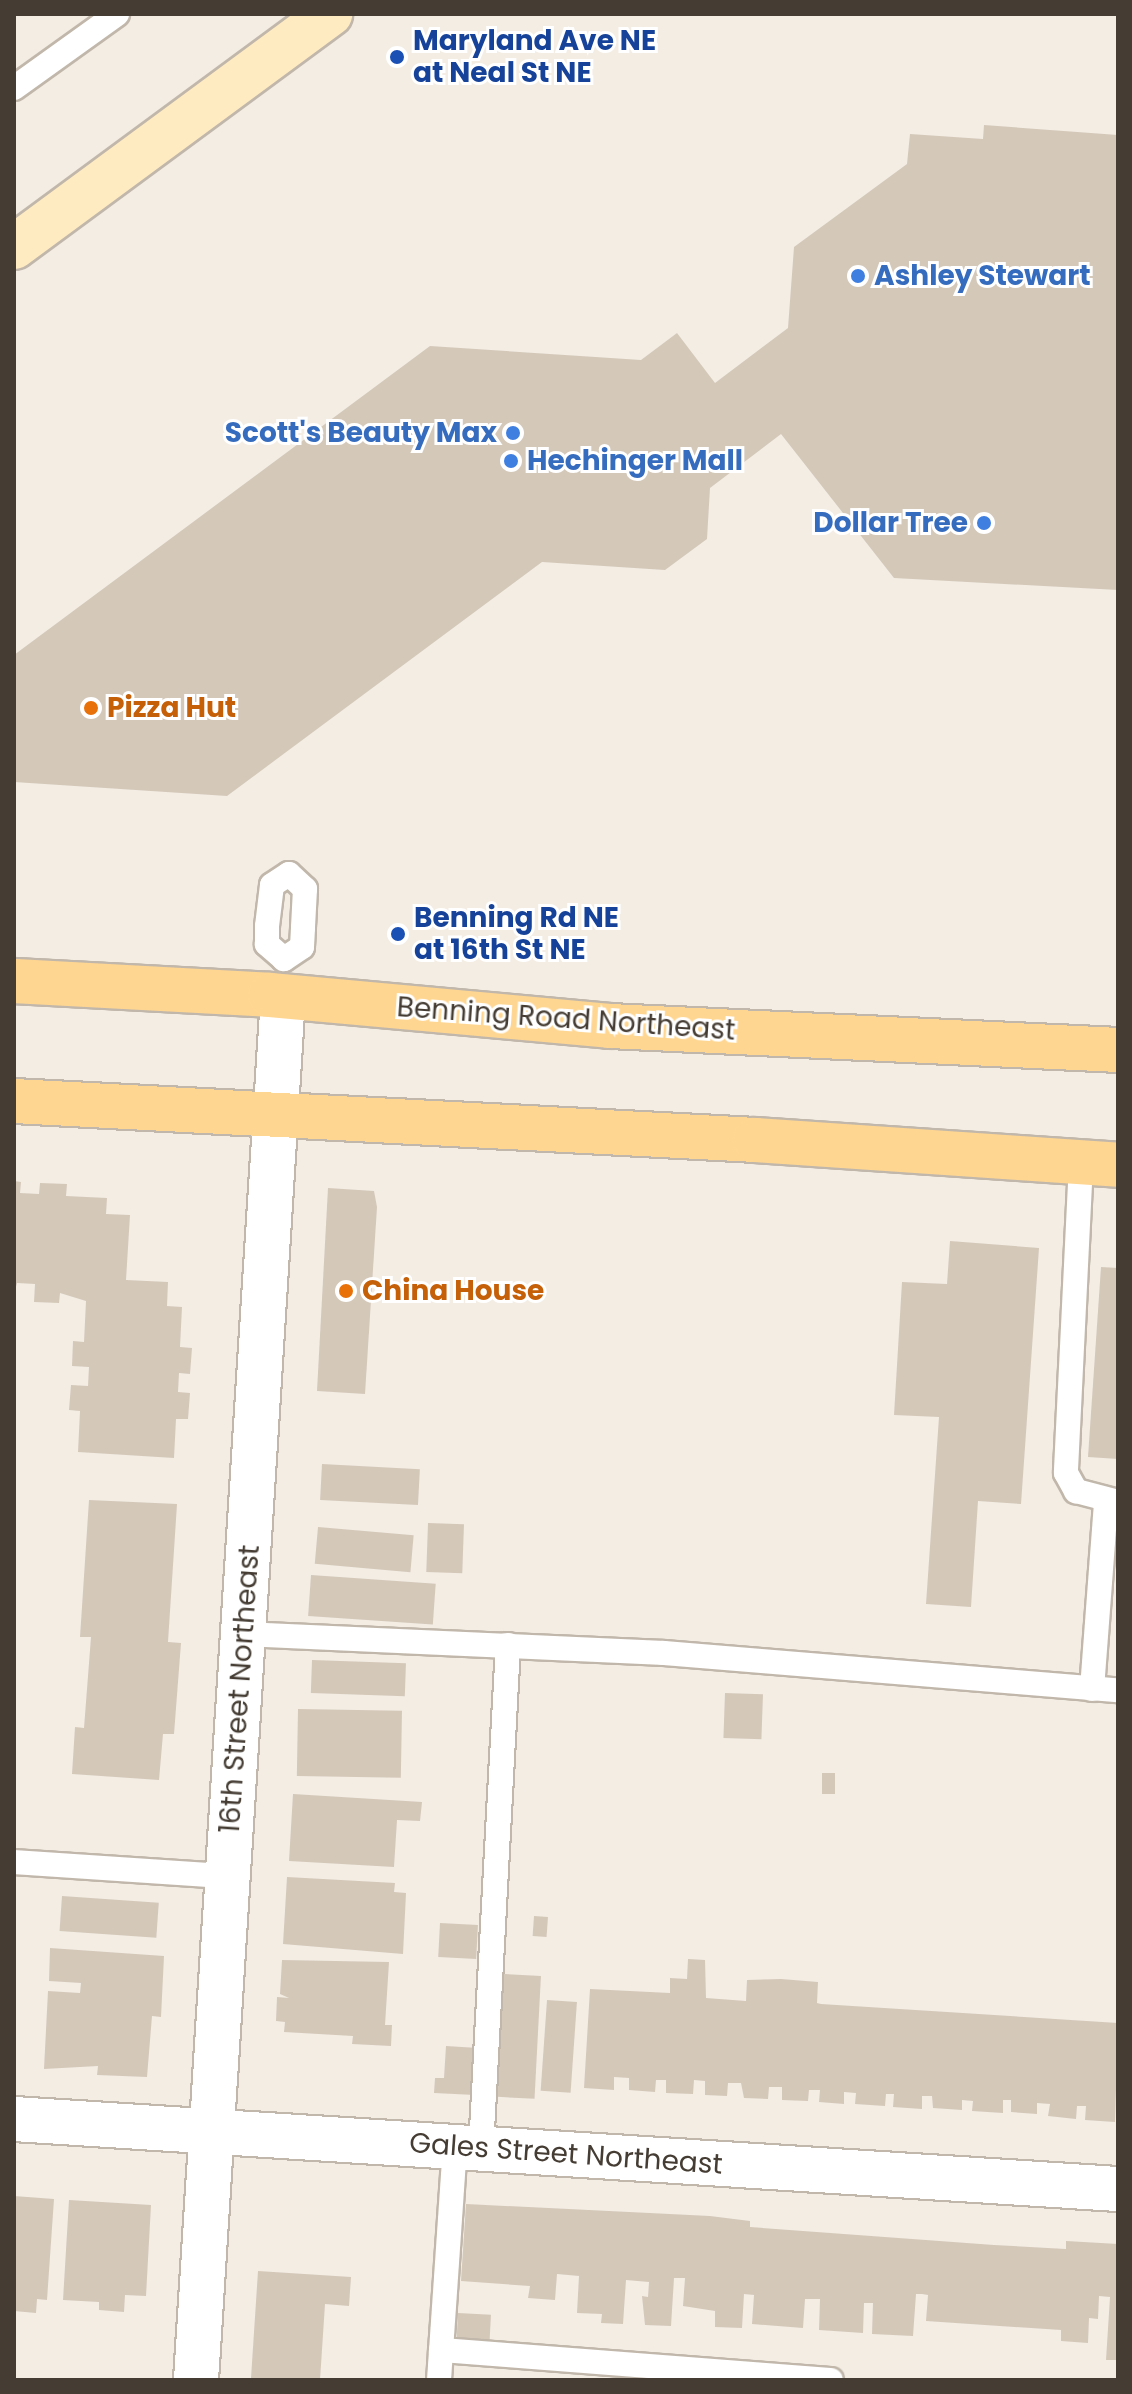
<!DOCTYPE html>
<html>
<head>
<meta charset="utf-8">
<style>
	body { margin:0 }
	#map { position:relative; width:1132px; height:2394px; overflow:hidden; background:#f3ede4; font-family:Poppins,sans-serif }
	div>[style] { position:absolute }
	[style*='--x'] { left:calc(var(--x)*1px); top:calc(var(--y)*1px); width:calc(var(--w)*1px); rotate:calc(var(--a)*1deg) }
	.building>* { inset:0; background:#d4c8b9; transform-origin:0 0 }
	.roads { filter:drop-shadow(2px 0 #c1b7aa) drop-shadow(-2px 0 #c1b7aa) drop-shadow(0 2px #c1b7aa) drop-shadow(0 -2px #c1b7aa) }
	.lane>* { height:24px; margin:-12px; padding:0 12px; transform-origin:12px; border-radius:12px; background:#fff }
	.street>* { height:44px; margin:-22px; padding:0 22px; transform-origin:22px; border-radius:22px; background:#fff }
	.secondary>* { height:44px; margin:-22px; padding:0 22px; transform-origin:22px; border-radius:22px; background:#ffebc2 }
	.primary>* { height:44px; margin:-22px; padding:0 22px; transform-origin:22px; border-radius:22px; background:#ffd691 }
	.dots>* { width:22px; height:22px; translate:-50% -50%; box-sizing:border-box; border:4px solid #fff; border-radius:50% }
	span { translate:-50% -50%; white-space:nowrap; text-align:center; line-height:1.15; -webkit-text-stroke:6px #fff; paint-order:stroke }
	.transit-label { font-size:28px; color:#164399; font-weight:700 }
	.left { translate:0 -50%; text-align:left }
	.shop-label { font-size:28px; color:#366cbe; font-weight:700 }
	.right { translate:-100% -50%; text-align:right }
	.food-label { font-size:28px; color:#c56008; font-weight:700 }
	.street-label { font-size:28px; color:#453d34 }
	.frame { position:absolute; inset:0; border:16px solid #453d34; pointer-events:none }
</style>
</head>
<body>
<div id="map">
	<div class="building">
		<i style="clip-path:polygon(984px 125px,1118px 135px,1118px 590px,894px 578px,781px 434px,710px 488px,707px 539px,665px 570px,542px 562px,227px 796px,14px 782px,14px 655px,430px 346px,641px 360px,677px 333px,715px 383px,788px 328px,794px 247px,907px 164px,910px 134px,983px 139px)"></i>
		<i style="clip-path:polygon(14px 1181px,21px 1182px,20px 1193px,39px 1194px,40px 1183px,67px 1184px,66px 1196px,107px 1198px,106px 1214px,130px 1215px,126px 1280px,168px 1282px,167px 1306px,182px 1307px,180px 1347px,192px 1348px,190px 1374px,179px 1373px,178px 1392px,190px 1393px,188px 1419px,176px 1419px,174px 1458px,78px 1452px,80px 1411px,69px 1410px,71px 1385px,88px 1386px,89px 1367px,72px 1366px,73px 1341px,84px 1342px,86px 1301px,60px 1293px,59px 1303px,34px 1302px,35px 1284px,17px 1283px,14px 1294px)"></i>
		<i style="clip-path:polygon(328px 1188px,374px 1191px,377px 1207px,365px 1394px,317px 1391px)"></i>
		<i style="clip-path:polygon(950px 1241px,1039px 1248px,1021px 1504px,978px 1501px,971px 1607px,926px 1604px,939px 1417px,894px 1415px,902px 1282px,947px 1284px)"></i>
		<i style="clip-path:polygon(1101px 1267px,1118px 1268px,1118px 1459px,1088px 1457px)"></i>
		<i style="left:322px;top:1464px;width:98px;height:36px;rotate:3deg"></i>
		<i style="clip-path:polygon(89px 1500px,177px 1504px,168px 1642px,181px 1643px,174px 1734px,163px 1734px,159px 1780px,72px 1774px,75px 1727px,84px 1728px,91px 1637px,80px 1637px)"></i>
		<i style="left:428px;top:1523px;width:36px;height:49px;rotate:2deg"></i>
		<i style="left:318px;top:1527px;width:96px;height:37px;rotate:5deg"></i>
		<i style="left:311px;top:1575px;width:125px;height:41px;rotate:4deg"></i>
		<i style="left:312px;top:1660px;width:94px;height:33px;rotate:2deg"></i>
		<i style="left:725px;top:1693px;width:38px;height:45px;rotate:2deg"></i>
		<i style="left:298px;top:1709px;width:104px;height:67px;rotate:1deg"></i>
		<i style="left:822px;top:1773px;width:13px;height:21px"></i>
		<i style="clip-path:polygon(293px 1794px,422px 1802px,420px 1821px,397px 1820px,394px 1867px,289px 1861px)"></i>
		<i style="clip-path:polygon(287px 1877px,395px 1883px,394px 1892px,406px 1893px,403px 1954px,283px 1944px)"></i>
		<i style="left:62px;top:1896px;width:97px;height:35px;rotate:4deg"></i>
		<i style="left:534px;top:1916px;width:14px;height:20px;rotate:4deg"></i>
		<i style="left:440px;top:1923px;width:38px;height:34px;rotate:3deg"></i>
		<i style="clip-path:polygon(50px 1948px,164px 1956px,161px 2017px,152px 2016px,147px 2077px,97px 2075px,98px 2066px,44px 2069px,48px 1991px,80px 1993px,81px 1983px,49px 1981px)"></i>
		<i style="clip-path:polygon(688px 1959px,705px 1960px,706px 1998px,746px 2001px,747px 1980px,781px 1979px,818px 1982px,817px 2003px,821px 2004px,1118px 2023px,1115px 2122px,1085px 2120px,1086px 2106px,1077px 2106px,1076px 2119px,1048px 2116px,1050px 2104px,1037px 2103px,1037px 2114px,1011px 2112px,1011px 2100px,1003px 2100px,1003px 2113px,972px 2111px,973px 2101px,962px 2100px,962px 2110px,933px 2108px,932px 2096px,922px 2096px,922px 2109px,893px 2107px,894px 2094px,886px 2094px,885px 2106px,855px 2104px,856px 2093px,844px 2092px,844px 2104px,819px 2102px,820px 2090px,809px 2090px,808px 2101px,782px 2100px,782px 2087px,769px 2087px,768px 2099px,744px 2098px,741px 2083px,728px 2083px,727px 2096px,705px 2095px,705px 2081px,694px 2080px,693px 2094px,666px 2093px,666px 2080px,656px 2080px,655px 2092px,629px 2090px,629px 2078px,614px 2077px,614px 2090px,584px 2088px,590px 1989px,670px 1993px,670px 1978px,687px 1979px)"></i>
		<i style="clip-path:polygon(282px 1960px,389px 1962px,385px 2025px,392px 2025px,391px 2046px,352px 2044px,353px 2036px,284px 2032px,285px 2022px,276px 2021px,277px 1997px,289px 1998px,280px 1994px)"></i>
		<i style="left:504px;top:1974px;width:37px;height:123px;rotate:3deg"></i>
		<i style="left:547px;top:2000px;width:30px;height:91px;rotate:4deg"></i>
		<i style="clip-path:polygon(446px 2046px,478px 2048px,475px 2095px,434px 2093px,435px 2078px,444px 2078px)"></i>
		<i style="clip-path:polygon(14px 2196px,54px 2199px,47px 2300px,37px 2299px,36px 2313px,14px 2311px)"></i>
		<i style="clip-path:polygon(69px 2200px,151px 2205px,146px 2296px,125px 2295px,124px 2312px,99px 2310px,99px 2302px,63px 2300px)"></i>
		<i style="clip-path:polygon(466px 2204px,710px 2216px,750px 2221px,750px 2227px,994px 2245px,1066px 2249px,1066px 2241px,1118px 2244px,1118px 2360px,1106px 2360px,1110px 2297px,1099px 2296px,1098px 2319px,1089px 2318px,1088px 2343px,1061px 2341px,1061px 2330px,926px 2321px,928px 2295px,922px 2294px,916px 2294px,913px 2336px,872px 2334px,873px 2303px,864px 2303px,863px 2333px,819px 2330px,820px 2299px,805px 2299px,803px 2328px,752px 2324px,754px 2295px,744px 2294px,742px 2328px,715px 2327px,715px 2311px,683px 2306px,685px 2278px,674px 2278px,671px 2326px,645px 2325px,642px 2296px,648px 2297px,649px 2282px,626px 2280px,623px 2324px,601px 2323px,602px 2314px,577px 2313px,579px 2276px,557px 2274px,555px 2300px,528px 2298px,530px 2286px,461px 2281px)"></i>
		<i style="clip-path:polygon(258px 2271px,351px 2277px,349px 2306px,325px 2304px,320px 2380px,251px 2378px)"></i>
		<i style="left:458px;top:2313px;width:33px;height:25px;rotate:3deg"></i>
	</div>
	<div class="roads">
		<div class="lane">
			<i style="--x:14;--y:88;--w:127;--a:-35.7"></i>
			<i style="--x:289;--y:874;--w:22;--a:43"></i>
			<i style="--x:305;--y:889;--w:39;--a:93"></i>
			<i style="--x:303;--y:928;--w:19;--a:93"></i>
			<i style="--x:302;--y:947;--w:22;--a:146"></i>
			<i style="--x:284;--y:959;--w:23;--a:-139"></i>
			<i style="--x:267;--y:944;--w:18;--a:-90"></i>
			<i style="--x:267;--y:926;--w:41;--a:-83"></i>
			<i style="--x:272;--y:885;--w:20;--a:-33"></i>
			<i style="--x:1081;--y:1163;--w:310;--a:92.8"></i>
			<i style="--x:1066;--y:1473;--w:21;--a:61"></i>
			<i style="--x:1076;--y:1491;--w:43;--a:14.7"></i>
			<i style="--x:244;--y:1634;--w:420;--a:2.6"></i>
			<i style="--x:664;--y:1653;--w:456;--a:4.7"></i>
			<i style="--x:1092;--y:1689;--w:187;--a:-85.7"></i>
			<i style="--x:14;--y:1862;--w:213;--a:3.8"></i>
			<i style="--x:481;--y:2149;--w:505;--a:-86.93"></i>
			<i style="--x:441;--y:2350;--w:391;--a:4.4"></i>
			<i style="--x:439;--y:2380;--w:234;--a:-86.1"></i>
		</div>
		<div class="street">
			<i style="--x:14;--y:2119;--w:1106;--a:3.63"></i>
			<i style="--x:196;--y:2380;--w:1386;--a:-86.4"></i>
		</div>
		<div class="secondary">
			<i style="--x:14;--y:247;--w:393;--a:-36.4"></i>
		</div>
		<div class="primary">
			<i style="--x:14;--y:981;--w:256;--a:3.1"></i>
			<i style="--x:270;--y:995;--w:341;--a:5.2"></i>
			<i style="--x:610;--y:1026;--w:509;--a:2.7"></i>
			<i style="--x:14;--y:1101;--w:742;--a:3.01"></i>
			<i style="--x:755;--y:1140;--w:364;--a:3.9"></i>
		</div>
	</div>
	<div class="dots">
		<i style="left:397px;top:57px;background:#1a4fb4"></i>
		<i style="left:858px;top:276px;background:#3f7fe0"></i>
		<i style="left:513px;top:433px;background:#3f7fe0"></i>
		<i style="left:511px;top:461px;background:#3f7fe0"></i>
		<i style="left:984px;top:523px;background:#3f7fe0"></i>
		<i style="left:91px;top:708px;background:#e8710a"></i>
		<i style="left:398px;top:934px;background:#1a4fb4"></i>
		<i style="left:346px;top:1291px;background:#e8710a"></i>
	</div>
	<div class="transit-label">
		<span class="left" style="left:413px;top:57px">Maryland Ave NE<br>at Neal St NE</span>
		<span class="left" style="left:414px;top:934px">Benning Rd NE<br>at 16th St NE</span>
	</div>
	<div class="shop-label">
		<span class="left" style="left:874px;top:276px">Ashley Stewart</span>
		<span class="right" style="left:497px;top:433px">Scott's Beauty Max</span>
		<span class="left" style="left:527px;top:461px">Hechinger Mall</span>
		<span class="right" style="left:968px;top:523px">Dollar Tree</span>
	</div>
	<div class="food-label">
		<span class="left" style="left:107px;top:708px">Pizza Hut</span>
		<span class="left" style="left:362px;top:1291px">China House</span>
	</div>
	<div class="street-label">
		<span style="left:566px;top:1019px;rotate:4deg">Benning Road Northeast</span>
		<span style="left:240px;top:1689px;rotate:-86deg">16th Street Northeast</span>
		<span style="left:566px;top:2154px;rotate:4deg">Gales Street Northeast</span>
	</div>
	<div class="frame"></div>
</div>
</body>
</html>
